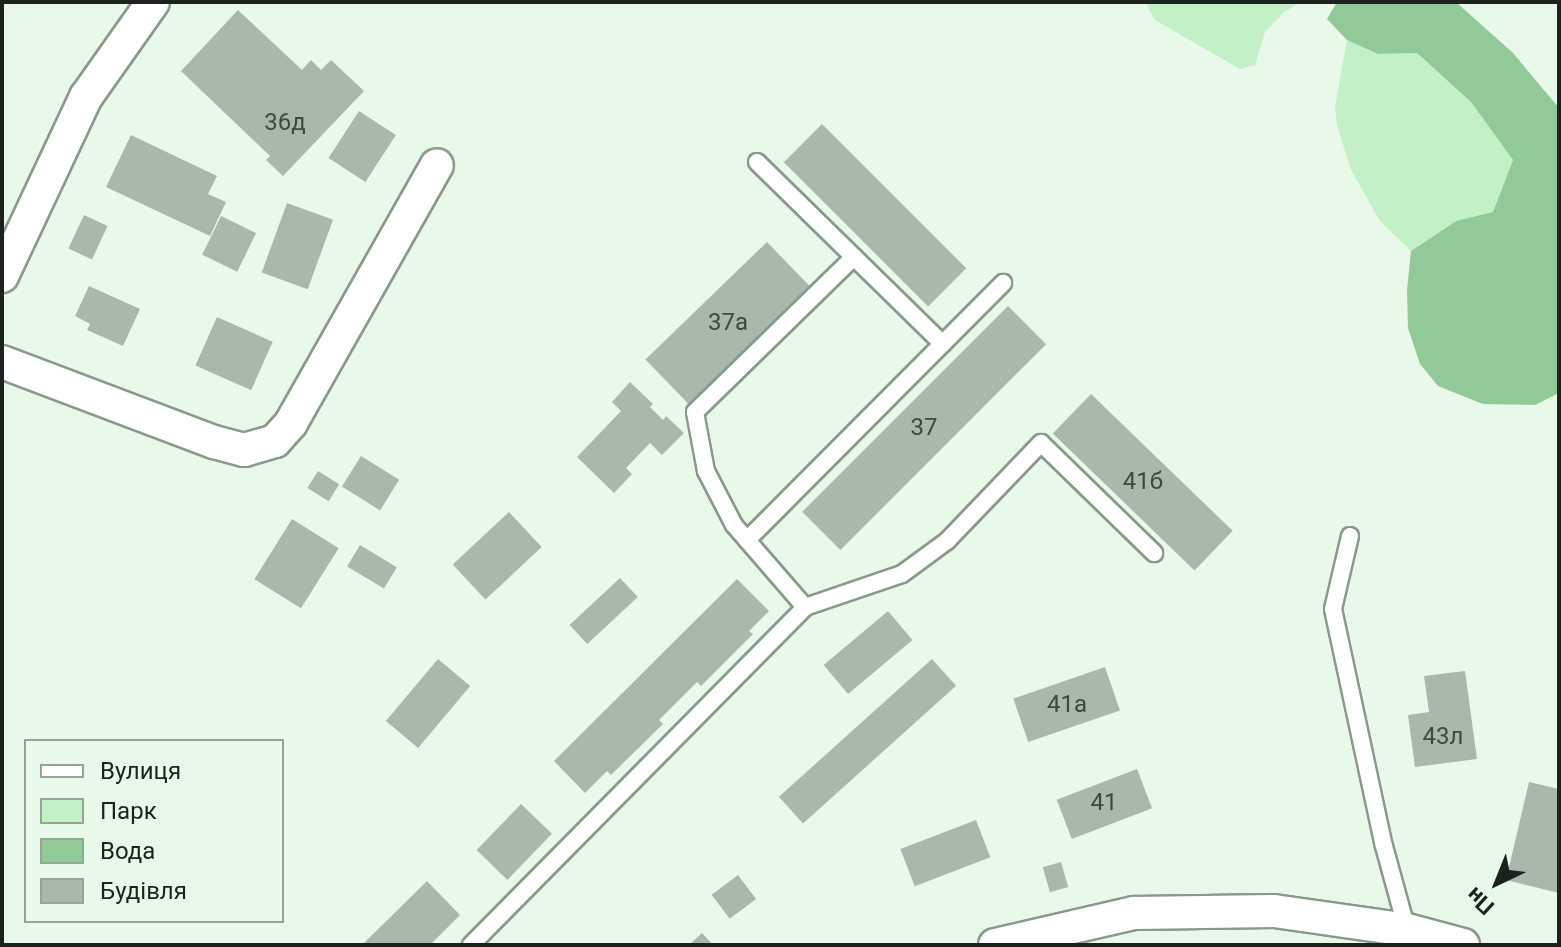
<!DOCTYPE html>
<html>
<head>
<meta charset="utf-8">
<style>
	body { margin:0 }
	#map { position:relative; width:1561px; height:947px; overflow:hidden; background:#e8f9e9; font-family:Roboto,sans-serif }
	div>[style] { position:absolute }
	[style*='--x'] { left:calc(var(--x)*1px); top:calc(var(--y)*1px); width:calc(var(--w)*1px); rotate:calc(var(--a)*1deg) }
	.green>* { inset:0; background:#c3f0c7 }
	.water>* { inset:0; background:#92c998 }
	.building>* { inset:0; background:#a8b9aa; transform-origin:0 0 }
	.roads { filter:drop-shadow(2px 0 #89998a) drop-shadow(-2px 0 #89998a) drop-shadow(0 2px #89998a) drop-shadow(0 -2px #89998a) }
	.service>* { height:16px; margin:-8px; padding:0 8px; transform-origin:8px; border-radius:8px; background:#fff }
	.minor>* { height:32px; margin:-16px; padding:0 16px; transform-origin:16px; border-radius:16px; background:#fff }
	span { translate:-50% -50%; white-space:nowrap; text-align:center; line-height:1.15; -webkit-text-stroke:6px #e8f9e9; paint-order:stroke }
	.number-label { font-size:24px; color:#3f4840 }
	.number-label span { -webkit-text-stroke-width:0 }
	.frame { position:absolute; inset:0; border:4px solid #1c221c; pointer-events:none }
	.legend { position:absolute; left:24px; top:739px; width:260px; height:184px; box-sizing:border-box; background:#e8f9e9; border:2px solid #96a397; margin:0; padding:10px 14px; list-style:none; font-size:24px; color:#1c221c }
	.legend li { display:flex; align-items:center; gap:16px; height:40px }
	.legend b { width:40px; border:2px solid #96a397 }
	.north { position:absolute; left:1457px; top:843px; width:80px; height:80px; -webkit-text-stroke:6px #e8f9e9; paint-order:stroke; rotate:223deg; font-size:22px; font-weight:700; line-height:32px; text-align:center; color:#1c221c }
	.north::after { content:''; display:block; margin:auto; width:28px; height:36px; background:#1c221c; clip-path:polygon(50% 0,100% 100%,50% 72%,0 100%) }
</style>
</head>
<body>
<div id="map">
	<div class="green">
		<i style="clip-path:polygon(1145px 2px,1301px 2px,1284px 12px,1265px 32px,1255px 65px,1240px 69px,1155px 20px)"></i>
		<i style="clip-path:polygon(1347px 40px,1378px 54px,1417px 53px,1471px 102px,1513px 160px,1493px 212px,1456px 221px,1411px 251px,1380px 221px,1351px 170px,1337px 125px,1335px 107px)"></i>
	</div>
	<div class="water">
		<i style="clip-path:polygon(1337px 2px,1456px 2px,1513px 53px,1559px 108px,1559px 393px,1535px 405px,1483px 404px,1438px 386px,1420px 364px,1408px 328px,1407px 290px,1411px 251px,1456px 221px,1493px 212px,1513px 160px,1471px 102px,1417px 53px,1378px 54px,1347px 40px,1327px 19px)"></i>
	</div>
	<div class="building">
		<i style="clip-path:polygon(238px 10px,302px 70px,311px 60px,321px 70px,331px 60px,364px 91px,283px 176px,266px 160px,270px 156px,181px 71px)"></i>
		<i style="left:359px;top:111px;width:44px;height:56px;rotate:33deg"></i>
		<i style="left:822px;top:124px;width:204px;height:54px;rotate:45deg"></i>
		<i style="clip-path:polygon(131px 135px,217px 176px,208px 194px,226px 202px,210px 236px,106px 187px)"></i>
		<i style="left:287px;top:203px;width:49px;height:74px;rotate:20deg"></i>
		<i style="left:84px;top:215px;width:26px;height:37px;rotate:25deg"></i>
		<i style="left:221px;top:216px;width:39px;height:43px;rotate:26deg"></i>
		<i style="left:767px;top:242px;width:62px;height:169px;rotate:46deg"></i>
		<i style="clip-path:polygon(89px 286px,140px 309px,123px 346px,87px 330px,90px 324px,75px 316px)"></i>
		<i style="left:1008px;top:306px;width:54px;height:291px;rotate:45deg"></i>
		<i style="left:217px;top:317px;width:61px;height:53px;rotate:24deg"></i>
		<i style="clip-path:polygon(630px 382px,653px 404px,650px 407px,663px 420px,666px 416px,684px 433px,662px 455px,650px 443px,626px 468px,632px 474px,614px 493px,577px 457px,621px 411px,612px 402px)"></i>
		<i style="left:1091px;top:394px;width:197px;height:55px;rotate:44deg"></i>
		<i style="left:361px;top:456px;width:45px;height:36px;rotate:32deg"></i>
		<i style="left:318px;top:471px;width:25px;height:20px;rotate:32deg"></i>
		<i style="left:509px;top:512px;width:48px;height:77px;rotate:47deg"></i>
		<i style="left:292px;top:519px;width:55px;height:71px;rotate:32deg"></i>
		<i style="left:360px;top:545px;width:43px;height:25px;rotate:31deg"></i>
		<i style="left:620px;top:578px;width:26px;height:69px;rotate:47deg"></i>
		<i style="clip-path:polygon(737px 579px,769px 611px,749px 631px,753px 634px,701px 686px,697px 682px,659px 720px,663px 724px,611px 775px,607px 771px,585px 793px,554px 761px)"></i>
		<i style="left:888px;top:611px;width:38px;height:84px;rotate:50deg"></i>
		<i style="left:438px;top:659px;width:42px;height:81px;rotate:40deg"></i>
		<i style="left:932px;top:659px;width:36px;height:206px;rotate:48deg"></i>
		<i style="left:1105px;top:667px;width:46px;height:97px;rotate:71deg"></i>
		<i style="clip-path:polygon(1465px 671px,1477px 759px,1415px 767px,1408px 715px,1429px 712px,1424px 676px)"></i>
		<i style="left:1137px;top:769px;width:42px;height:86px;rotate:69deg"></i>
		<i style="clip-path:polygon(1529px 782px,1559px 789px,1559px 893px,1506px 880px)"></i>
		<i style="left:521px;top:804px;width:43px;height:64px;rotate:44deg"></i>
		<i style="left:976px;top:820px;width:40px;height:81px;rotate:69deg"></i>
		<i style="left:1061px;top:862px;width:26px;height:19px;rotate:74deg"></i>
		<i style="left:738px;top:875px;width:30px;height:33px;rotate:53deg"></i>
		<i style="clip-path:polygon(427px 881px,460px 915px,430px 945px,362px 945px)"></i>
		<i style="clip-path:polygon(702px 933px,713px 945px,689px 945px)"></i>
	</div>
	<div class="roads">
		<div class="service">
			<i style="--x:757;--y:162;--w:260;--a:44.4"></i>
			<i style="--x:1350;--y:536;--w:75;--a:103.1"></i>
			<i style="--x:1333;--y:609;--w:242;--a:77.9"></i>
			<i style="--x:1384;--y:846;--w:87;--a:74.7"></i>
			<i style="--x:747;--y:540;--w:363;--a:-45.1"></i>
			<i style="--x:805;--y:607;--w:108;--a:-130.9"></i>
			<i style="--x:734;--y:525;--w:61;--a:-117.4"></i>
			<i style="--x:706;--y:471;--w:60;--a:-100.6"></i>
			<i style="--x:695;--y:412;--w:222;--a:-44.3"></i>
			<i style="--x:471;--y:945;--w:475;--a:-45.3"></i>
			<i style="--x:805;--y:607;--w:102;--a:-18.8"></i>
			<i style="--x:902;--y:574;--w:56;--a:-36.3"></i>
			<i style="--x:947;--y:541;--w:136;--a:-46.2"></i>
			<i style="--x:1041;--y:443;--w:158;--a:44.2"></i>
		</div>
		<div class="minor">
			<i style="--x:2;--y:276;--w:198;--a:-64.9"></i>
			<i style="--x:86;--y:97;--w:116;--a:-54.8"></i>
			<i style="--x:2;--y:362;--w:227;--a:20.7"></i>
			<i style="--x:214;--y:442;--w:31;--a:15"></i>
			<i style="--x:244;--y:450;--w:32;--a:-16"></i>
			<i style="--x:275;--y:441;--w:24;--a:-48"></i>
			<i style="--x:291;--y:423;--w:296;--a:-60.5"></i>
			<i style="--x:995;--y:945;--w:143;--a:-13"></i>
			<i style="--x:1134;--y:913;--w:140;--a:-0.8"></i>
			<i style="--x:1274;--y:911;--w:134;--a:8.1"></i>
			<i style="--x:1407;--y:930;--w:58;--a:15"></i>
		</div>
	</div>
	<div class="number-label">
		<span style="left:285px;top:123px">36д</span>
		<span style="left:728px;top:323px">37а</span>
		<span style="left:924px;top:428px">37</span>
		<span style="left:1143px;top:482px">41б</span>
		<span style="left:1067px;top:705px">41а</span>
		<span style="left:1443px;top:737px">43л</span>
		<span style="left:1104px;top:803px">41</span>
	</div>
	<div class="frame"></div>
	<ul class="legend">
	<li><b style="height:10px;background:#fff"></b>Вулиця</li>
	<li><b style="height:22px;background:#c3f0c7"></b>Парк</li>
	<li><b style="height:22px;background:#92c998"></b>Вода</li>
	<li><b style="height:22px;background:#a8b9aa"></b>Будівля</li>
	</ul>
	<div class="north">Пн</div>
</div>
</body>
</html>
